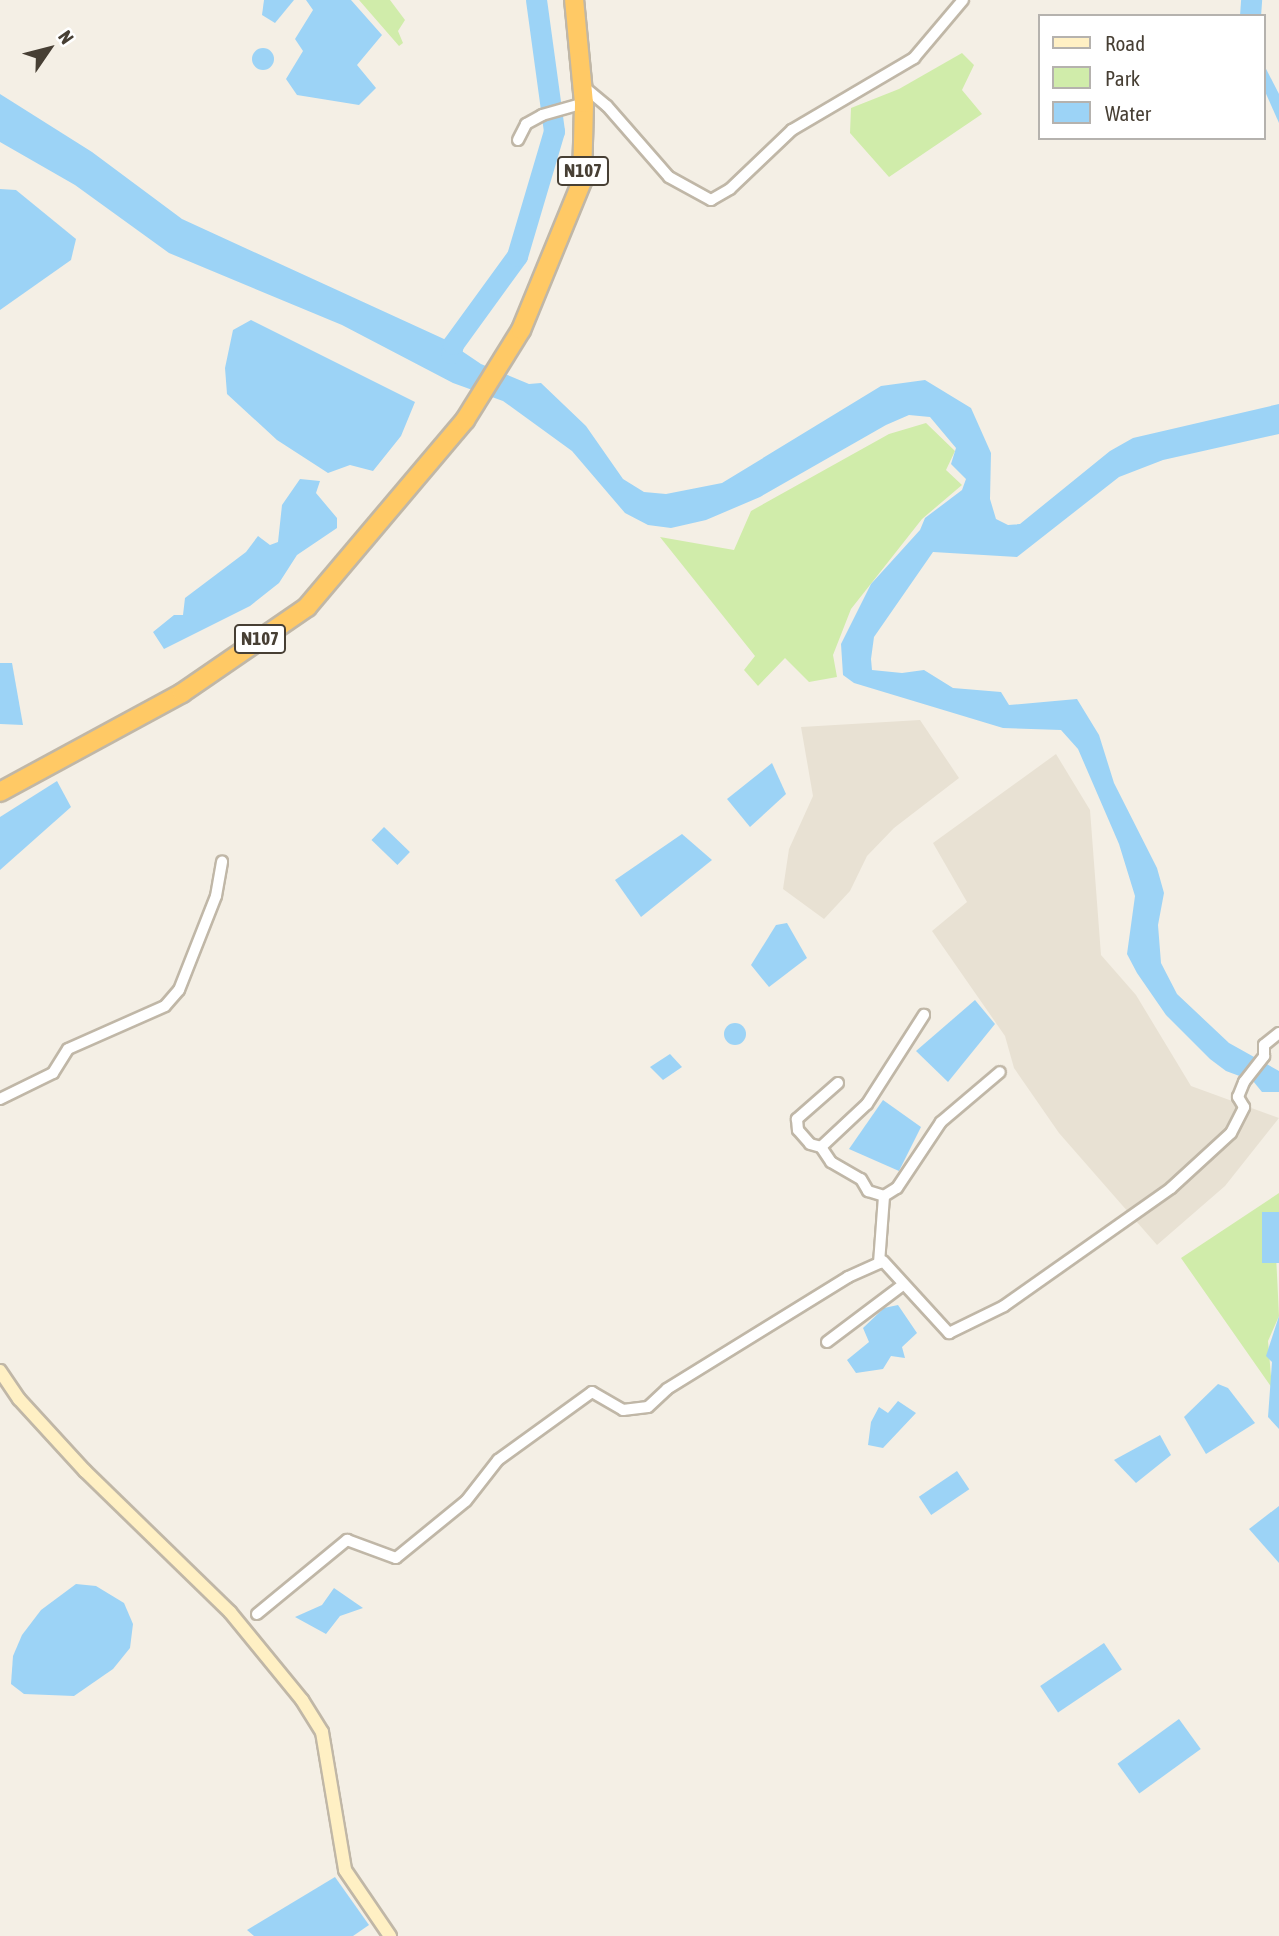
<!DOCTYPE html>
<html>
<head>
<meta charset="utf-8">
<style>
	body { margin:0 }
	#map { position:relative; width:1279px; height:1936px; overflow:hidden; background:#f4efe5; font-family:"Asap Condensed",sans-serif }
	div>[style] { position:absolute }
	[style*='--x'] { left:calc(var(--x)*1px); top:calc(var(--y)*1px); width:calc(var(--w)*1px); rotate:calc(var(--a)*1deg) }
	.residential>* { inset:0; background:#e8e1d3 }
	.green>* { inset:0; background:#d0ecaa }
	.water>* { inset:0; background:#9cd3f6; transform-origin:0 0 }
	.round { border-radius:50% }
	.river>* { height:21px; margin:-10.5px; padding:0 10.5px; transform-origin:10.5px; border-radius:10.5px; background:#9cd3f6 }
	.roads { filter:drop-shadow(2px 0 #c0b7a7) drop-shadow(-2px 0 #c0b7a7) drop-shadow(0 2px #c0b7a7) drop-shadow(0 -2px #c0b7a7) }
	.street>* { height:10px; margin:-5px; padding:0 5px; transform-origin:5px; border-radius:5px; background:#fff }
	.secondary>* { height:12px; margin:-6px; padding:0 6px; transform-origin:6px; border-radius:6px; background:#fff0c4 }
	.highway>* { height:18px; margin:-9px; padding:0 9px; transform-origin:9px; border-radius:9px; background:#ffc965 }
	span { translate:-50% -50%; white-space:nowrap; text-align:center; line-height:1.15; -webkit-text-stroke:5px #fff; paint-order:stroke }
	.shield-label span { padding:2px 5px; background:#fff; border:2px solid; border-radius:5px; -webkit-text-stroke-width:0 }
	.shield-label { font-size:19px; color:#473f34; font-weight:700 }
	.legend { position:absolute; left:1038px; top:14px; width:228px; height:126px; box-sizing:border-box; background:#fff; border:2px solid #b5b2ae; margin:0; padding:9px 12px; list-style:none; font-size:21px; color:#473f34 }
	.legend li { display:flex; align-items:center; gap:14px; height:35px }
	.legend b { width:35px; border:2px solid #b5b2ae }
	.north { position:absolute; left:14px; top:14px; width:70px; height:70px; -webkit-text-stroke:5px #fff; paint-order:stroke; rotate:55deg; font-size:19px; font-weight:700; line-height:28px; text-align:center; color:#473f34 }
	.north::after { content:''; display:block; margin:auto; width:24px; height:32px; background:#473f34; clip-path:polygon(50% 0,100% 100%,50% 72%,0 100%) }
</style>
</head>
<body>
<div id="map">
	<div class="residential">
		<i style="clip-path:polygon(920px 720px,959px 778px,894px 828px,867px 856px,850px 891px,824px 919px,783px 889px,789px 849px,813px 796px,801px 727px)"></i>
		<i style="clip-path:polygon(1056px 754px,1090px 810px,1101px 955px,1136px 995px,1191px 1086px,1279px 1118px,1225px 1186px,1157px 1245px,1059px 1133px,1014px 1068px,1005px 1036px,932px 931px,967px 902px,933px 843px)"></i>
	</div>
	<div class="green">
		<i style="clip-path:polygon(359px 0,390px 0,405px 20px,398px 31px,403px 43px,399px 46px)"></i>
		<i style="clip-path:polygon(962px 53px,974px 65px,962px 90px,982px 114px,889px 177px,850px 133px,851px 108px,899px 89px)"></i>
		<i style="clip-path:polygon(926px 423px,955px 451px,946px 470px,962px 485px,922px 519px,851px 609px,833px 655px,837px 677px,809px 682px,785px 658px,758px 686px,744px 670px,755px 656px,660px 537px,734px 550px,751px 511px,889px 434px)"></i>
		<i style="clip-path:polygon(1279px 1193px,1279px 1212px,1274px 1213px,1279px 1316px,1268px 1341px,1272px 1388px,1181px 1258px)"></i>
	</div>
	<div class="water">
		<i style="clip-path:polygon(264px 0,294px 0,275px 23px,262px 15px)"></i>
		<i style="clip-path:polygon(306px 0,351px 0,382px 35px,357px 65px,376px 88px,359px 105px,297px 95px,286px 79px,303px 51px,295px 39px,313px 10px)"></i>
		<i class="round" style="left:252px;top:48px;width:22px;height:22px"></i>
		<i style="clip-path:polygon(1263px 63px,1279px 94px,1279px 123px,1263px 87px)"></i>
		<i style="clip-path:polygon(0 94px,92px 152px,182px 219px,444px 339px,481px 364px,529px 384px,541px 383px,586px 426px,623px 479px,644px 492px,666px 494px,722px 483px,881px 386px,925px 380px,971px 408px,991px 453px,990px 499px,996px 519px,1008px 525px,1020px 524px,1110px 451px,1133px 438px,1279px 404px,1279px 434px,1163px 460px,1119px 477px,1017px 557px,933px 552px,874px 637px,871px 659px,872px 670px,902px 673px,924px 670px,953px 688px,1001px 692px,1009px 705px,1077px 699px,1099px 735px,1114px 783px,1157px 868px,1164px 893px,1158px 925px,1161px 963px,1177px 994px,1229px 1043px,1279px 1071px,1279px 1092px,1262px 1092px,1253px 1081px,1226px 1071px,1210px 1059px,1166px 1015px,1137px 973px,1127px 954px,1135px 896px,1119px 844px,1078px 749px,1061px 730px,1003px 728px,854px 683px,843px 675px,841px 644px,871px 584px,920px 530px,925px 518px,962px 490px,966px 479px,951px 464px,956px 448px,930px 417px,909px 415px,886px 425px,760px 497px,706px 520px,671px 528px,648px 525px,625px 513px,572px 451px,503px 401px,453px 383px,342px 325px,169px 253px,75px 185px,0 142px)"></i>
		<i style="clip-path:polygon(0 189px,16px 190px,76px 239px,71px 260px,0 310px)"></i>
		<i style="clip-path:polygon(251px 320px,415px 402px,401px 436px,373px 471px,350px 465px,328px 473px,277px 440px,227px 394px,225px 368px,233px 330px)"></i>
		<i style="clip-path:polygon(300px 479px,320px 481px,316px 493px,337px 518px,337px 528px,297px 555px,279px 583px,250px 606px,164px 649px,153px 632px,174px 615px,183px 615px,185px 598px,246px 552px,258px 536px,270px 545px,278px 542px,282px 505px)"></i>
		<i style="clip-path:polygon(0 663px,12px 663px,23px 725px,0 724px)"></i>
		<i style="clip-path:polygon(772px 763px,786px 794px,750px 827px,727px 799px)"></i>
		<i style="clip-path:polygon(57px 781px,71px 807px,0 870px,0 817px)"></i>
		<i style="left:384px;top:827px;width:36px;height:18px;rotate:44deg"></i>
		<i style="clip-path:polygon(682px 834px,712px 860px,641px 917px,615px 880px)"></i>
		<i style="clip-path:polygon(787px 923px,807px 958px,769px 987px,751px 965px,776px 925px)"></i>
		<i style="clip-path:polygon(975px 1000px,995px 1024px,948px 1082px,916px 1051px)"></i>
		<i class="round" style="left:724px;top:1023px;width:22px;height:22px"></i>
		<i style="clip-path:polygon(670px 1054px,682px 1067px,663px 1080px,650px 1067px)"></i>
		<i style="clip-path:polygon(883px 1100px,921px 1127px,899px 1171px,849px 1149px)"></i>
		<i style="left:1279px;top:1212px;width:51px;height:17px;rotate:90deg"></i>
		<i style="clip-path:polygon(898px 1305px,917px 1333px,902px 1347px,905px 1358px,891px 1356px,883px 1369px,856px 1373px,847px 1360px,869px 1342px,863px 1328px,884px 1308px)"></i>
		<i style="clip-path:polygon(1279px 1316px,1279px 1429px,1268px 1417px,1272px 1362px,1266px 1356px)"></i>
		<i style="clip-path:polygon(1218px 1384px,1228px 1388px,1255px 1423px,1206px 1454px,1184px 1417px)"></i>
		<i style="clip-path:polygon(898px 1401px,916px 1413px,883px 1448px,868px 1445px,871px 1422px,879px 1407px,888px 1413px)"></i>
		<i style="clip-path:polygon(1160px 1435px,1171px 1455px,1136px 1483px,1114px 1460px)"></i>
		<i style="left:957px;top:1471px;width:22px;height:46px;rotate:56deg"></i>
		<i style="clip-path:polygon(1279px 1506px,1279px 1563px,1249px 1529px)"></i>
		<i style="clip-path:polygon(76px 1584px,96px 1586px,124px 1603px,133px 1624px,130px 1648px,113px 1669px,74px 1696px,24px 1694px,11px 1684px,13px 1656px,22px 1635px,41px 1610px)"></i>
		<i style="clip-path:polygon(334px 1588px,363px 1608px,340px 1616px,326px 1634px,295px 1617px,322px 1605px)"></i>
		<i style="left:1104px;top:1643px;width:32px;height:77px;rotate:56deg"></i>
		<i style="left:1179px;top:1719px;width:37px;height:76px;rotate:54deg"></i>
		<i style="clip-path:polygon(335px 1877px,369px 1925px,353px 1936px,254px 1936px,247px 1930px)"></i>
	</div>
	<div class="river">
		<i style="--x:1250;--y:16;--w:16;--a:-86"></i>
		<i style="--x:451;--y:353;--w:9;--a:-77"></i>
		<i style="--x:453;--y:344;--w:109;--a:-54"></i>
		<i style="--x:517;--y:256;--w:130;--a:-73.5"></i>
		<i style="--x:554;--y:131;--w:132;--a:-97.8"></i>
	</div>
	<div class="roads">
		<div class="street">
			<i style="--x:583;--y:86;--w:31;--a:40"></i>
			<i style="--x:607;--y:106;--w:94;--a:48.9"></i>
			<i style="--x:669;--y:177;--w:48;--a:28.7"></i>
			<i style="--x:711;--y:200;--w:22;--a:-30"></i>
			<i style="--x:730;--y:189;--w:86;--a:-43.6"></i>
			<i style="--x:792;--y:130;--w:142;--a:-30.5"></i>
			<i style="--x:914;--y:58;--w:76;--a:-49.8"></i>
			<i style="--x:518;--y:140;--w:18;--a:-63"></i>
			<i style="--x:526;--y:124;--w:18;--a:-29"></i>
			<i style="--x:542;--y:115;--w:44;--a:-15.9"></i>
			<i style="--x:838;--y:1083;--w:55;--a:138.7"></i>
			<i style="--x:797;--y:1119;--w:11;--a:85"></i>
			<i style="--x:798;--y:1130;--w:18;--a:49"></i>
			<i style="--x:810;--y:1144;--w:11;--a:15"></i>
			<i style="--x:821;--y:1147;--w:63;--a:-43.1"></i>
			<i style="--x:867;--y:1104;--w:106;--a:-57.4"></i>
			<i style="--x:0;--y:1099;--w:59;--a:-26.1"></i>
			<i style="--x:53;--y:1073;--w:28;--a:-58"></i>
			<i style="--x:68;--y:1049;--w:106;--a:-23.9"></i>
			<i style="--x:165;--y:1006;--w:21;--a:-49"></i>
			<i style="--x:179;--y:990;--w:101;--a:-68.5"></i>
			<i style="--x:216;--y:896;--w:35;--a:-80"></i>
			<i style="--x:821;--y:1147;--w:18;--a:56"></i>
			<i style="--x:831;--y:1162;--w:34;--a:30"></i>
			<i style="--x:861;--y:1179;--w:14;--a:60"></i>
			<i style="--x:868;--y:1191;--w:17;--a:17"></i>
			<i style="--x:879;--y:1263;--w:67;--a:-85.7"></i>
			<i style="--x:884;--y:1196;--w:15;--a:-32"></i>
			<i style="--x:897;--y:1188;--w:79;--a:-56.3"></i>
			<i style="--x:941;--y:1122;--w:77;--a:-40.3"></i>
			<i style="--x:827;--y:1342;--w:96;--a:-37"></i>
			<i style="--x:257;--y:1614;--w:117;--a:-39.4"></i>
			<i style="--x:347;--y:1540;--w:52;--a:20.2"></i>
			<i style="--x:396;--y:1558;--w:90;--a:-39.2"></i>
			<i style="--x:466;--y:1501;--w:52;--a:-52"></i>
			<i style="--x:498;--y:1460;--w:116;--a:-35.9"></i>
			<i style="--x:592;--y:1392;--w:36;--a:30"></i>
			<i style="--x:623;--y:1410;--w:25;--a:-7"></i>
			<i style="--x:648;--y:1407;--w:26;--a:-43"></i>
			<i style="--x:667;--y:1389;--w:213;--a:-31.7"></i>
			<i style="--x:848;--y:1277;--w:34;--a:-24"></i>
			<i style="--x:879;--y:1263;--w:4;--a:-27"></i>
			<i style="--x:883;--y:1261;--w:98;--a:47.5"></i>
			<i style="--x:949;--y:1333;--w:61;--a:-26.1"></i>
			<i style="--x:1004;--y:1306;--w:204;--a:-35.2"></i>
			<i style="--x:1171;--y:1188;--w:81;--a:-42.5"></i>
			<i style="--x:1231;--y:1133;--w:29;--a:-63"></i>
			<i style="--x:1244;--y:1107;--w:12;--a:-121"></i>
			<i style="--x:1238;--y:1097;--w:16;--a:-68"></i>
			<i style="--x:1244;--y:1082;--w:33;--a:-52"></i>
			<i style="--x:1264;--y:1056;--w:11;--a:-90"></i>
			<i style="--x:1264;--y:1045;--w:19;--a:-39"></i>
		</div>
		<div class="secondary">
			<i style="--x:0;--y:1371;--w:34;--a:56"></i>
			<i style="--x:19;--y:1399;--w:98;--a:47.5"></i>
			<i style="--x:85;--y:1471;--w:202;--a:44.2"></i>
			<i style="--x:230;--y:1612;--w:114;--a:50.7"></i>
			<i style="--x:302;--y:1700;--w:38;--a:58"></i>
			<i style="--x:322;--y:1732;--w:140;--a:80.5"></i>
			<i style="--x:345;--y:1870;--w:80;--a:55.7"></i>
		</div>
		<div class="highway">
			<i style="--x:0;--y:792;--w:207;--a:-28.5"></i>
			<i style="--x:182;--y:693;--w:152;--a:-34.5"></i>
			<i style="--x:307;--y:607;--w:245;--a:-49.8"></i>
			<i style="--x:465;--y:420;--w:106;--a:-58.1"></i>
			<i style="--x:521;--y:330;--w:161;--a:-67.7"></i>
			<i style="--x:582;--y:181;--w:78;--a:-88.5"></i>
			<i style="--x:584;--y:103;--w:103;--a:-95.5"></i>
		</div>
	</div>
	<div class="shield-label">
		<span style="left:583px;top:171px">N107</span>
		<span style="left:260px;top:639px">N107</span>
	</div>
	<ul class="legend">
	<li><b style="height:9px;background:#fff0c4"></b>Road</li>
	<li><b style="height:19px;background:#d0ecaa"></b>Park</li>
	<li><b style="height:19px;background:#9cd3f6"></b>Water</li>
	</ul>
	<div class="north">N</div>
</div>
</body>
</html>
